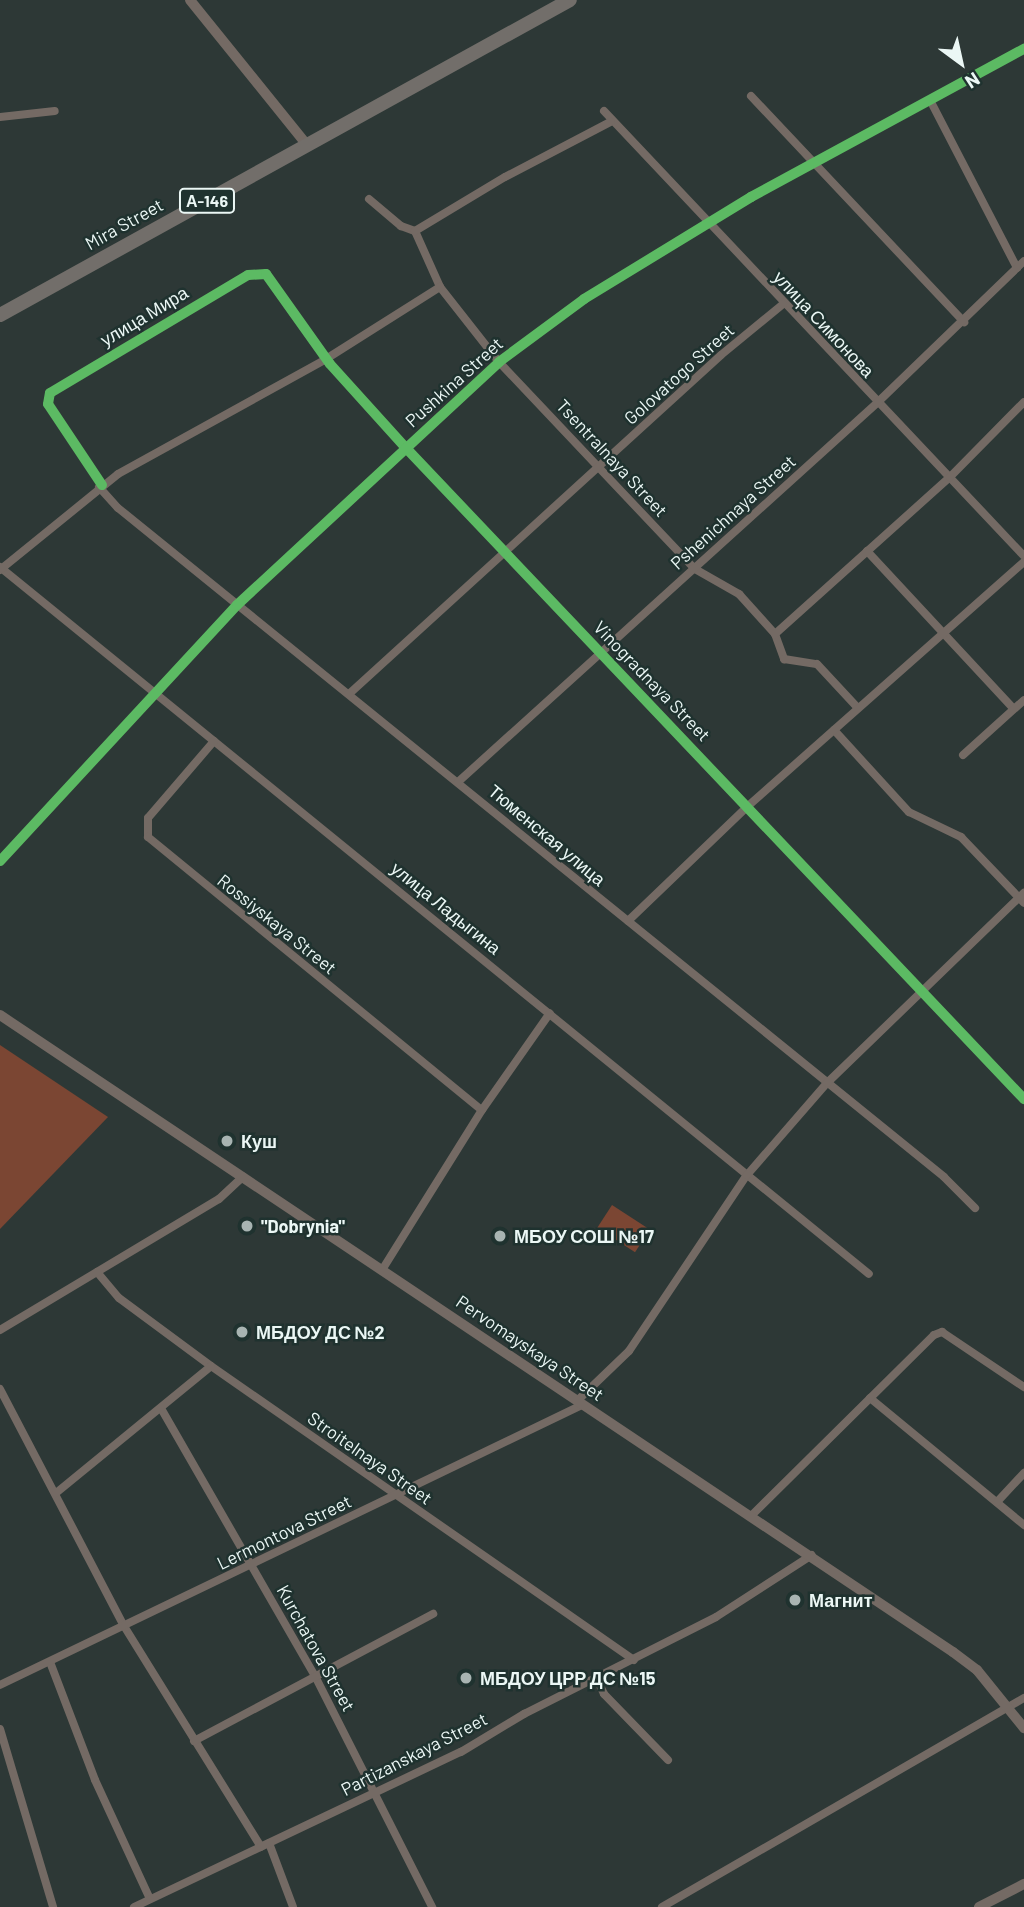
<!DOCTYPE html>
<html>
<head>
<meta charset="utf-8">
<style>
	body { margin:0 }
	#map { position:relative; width:1024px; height:1907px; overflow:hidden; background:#2d3836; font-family:Barlow,sans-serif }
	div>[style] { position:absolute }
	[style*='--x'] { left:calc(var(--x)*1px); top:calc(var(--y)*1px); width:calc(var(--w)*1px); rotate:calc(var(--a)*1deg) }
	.green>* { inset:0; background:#7b4633; transform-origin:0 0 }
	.minor>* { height:8px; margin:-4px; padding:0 4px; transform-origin:4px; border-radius:4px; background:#746a64 }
	.tertiary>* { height:10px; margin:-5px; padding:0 5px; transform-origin:5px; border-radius:5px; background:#746a64 }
	.trunk>* { height:14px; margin:-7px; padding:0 7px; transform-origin:7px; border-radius:7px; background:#726e6a }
	.cycleway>* { height:10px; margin:-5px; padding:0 5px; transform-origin:5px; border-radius:5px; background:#5cba63 }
	.dots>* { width:19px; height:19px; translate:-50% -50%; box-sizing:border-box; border:4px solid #1f322f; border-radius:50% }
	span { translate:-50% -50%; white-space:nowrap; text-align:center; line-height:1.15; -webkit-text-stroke:5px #1f322f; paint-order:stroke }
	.shield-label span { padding:2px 5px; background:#1f322f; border:2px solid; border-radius:5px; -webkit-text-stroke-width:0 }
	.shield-label { font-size:16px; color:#ebf7f5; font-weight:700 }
	.street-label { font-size:18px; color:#ebf7f5 }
	.poi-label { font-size:18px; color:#ebf7f5; font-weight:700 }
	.left { translate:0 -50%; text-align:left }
	.north { position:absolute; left:926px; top:28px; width:70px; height:70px; -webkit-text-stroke:5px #1f322f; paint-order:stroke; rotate:147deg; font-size:19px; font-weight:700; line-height:28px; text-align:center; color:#ebf7f5 }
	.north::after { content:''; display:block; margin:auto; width:24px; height:32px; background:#ebf7f5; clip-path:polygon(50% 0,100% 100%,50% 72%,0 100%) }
</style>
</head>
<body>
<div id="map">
	<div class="green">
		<i style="clip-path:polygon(0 1045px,108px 1117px,0 1229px)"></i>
		<i style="left:612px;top:1205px;width:45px;height:27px;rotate:33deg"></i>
	</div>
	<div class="minor">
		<i style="--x:751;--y:96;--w:311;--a:46.7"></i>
		<i style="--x:931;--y:102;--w:187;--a:62.6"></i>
		<i style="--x:604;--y:111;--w:612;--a:46.66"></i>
		<i style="--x:0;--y:117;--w:55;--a:-6.2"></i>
		<i style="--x:369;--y:199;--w:42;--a:40.2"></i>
		<i style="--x:401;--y:226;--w:15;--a:20"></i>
		<i style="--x:415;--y:231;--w:61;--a:65.9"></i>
		<i style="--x:440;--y:287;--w:95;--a:51.8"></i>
		<i style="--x:499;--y:362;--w:285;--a:46.6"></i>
		<i style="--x:695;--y:569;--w:51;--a:29.6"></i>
		<i style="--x:739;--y:594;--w:54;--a:48"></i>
		<i style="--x:775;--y:634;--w:27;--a:70"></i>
		<i style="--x:784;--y:659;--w:33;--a:9"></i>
		<i style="--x:817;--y:664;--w:59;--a:47.1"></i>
		<i style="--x:415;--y:231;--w:105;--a:-31"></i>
		<i style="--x:505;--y:177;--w:119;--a:-27.6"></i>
		<i style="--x:102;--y:485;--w:97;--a:-123.7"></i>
		<i style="--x:48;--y:404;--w:11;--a:-80"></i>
		<i style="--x:50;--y:393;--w:230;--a:-30.8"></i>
		<i style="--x:248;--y:275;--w:18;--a:-3"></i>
		<i style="--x:266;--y:274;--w:110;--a:54.6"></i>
		<i style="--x:330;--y:364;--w:113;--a:47.9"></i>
		<i style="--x:406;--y:448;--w:898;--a:46.49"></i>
		<i style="--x:99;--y:487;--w:28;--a:48"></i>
		<i style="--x:118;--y:508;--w:1063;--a:39"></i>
		<i style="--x:944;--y:1177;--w:44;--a:45"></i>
		<i style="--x:867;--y:551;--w:214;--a:47.1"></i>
		<i style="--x:0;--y:567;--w:1120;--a:39.13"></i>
		<i style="--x:0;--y:570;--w:152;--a:-39.1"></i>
		<i style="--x:118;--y:474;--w:238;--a:-28.9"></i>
		<i style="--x:326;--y:359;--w:135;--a:-32.3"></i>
		<i style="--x:775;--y:634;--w:235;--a:-41.9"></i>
		<i style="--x:950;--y:477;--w:105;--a:-45.4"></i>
		<i style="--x:349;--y:694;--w:503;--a:-42.34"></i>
		<i style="--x:721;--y:355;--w:80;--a:-39.4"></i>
		<i style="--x:834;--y:730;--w:111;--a:47.6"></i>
		<i style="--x:909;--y:812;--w:58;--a:25.7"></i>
		<i style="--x:961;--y:837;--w:91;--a:46.3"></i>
		<i style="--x:214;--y:741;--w:101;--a:130.6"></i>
		<i style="--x:148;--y:818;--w:19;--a:90"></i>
		<i style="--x:148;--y:837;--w:431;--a:39.3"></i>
		<i style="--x:963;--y:755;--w:82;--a:-42"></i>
		<i style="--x:458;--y:782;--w:565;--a:-42.13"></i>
		<i style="--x:877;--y:403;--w:204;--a:-44"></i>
		<i style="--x:0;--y:861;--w:349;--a:-47.2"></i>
		<i style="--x:237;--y:605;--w:357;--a:-42.8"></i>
		<i style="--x:499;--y:362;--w:106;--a:-36.5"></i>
		<i style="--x:584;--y:299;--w:196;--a:-31.4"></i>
		<i style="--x:751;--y:197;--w:311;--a:-28.5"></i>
		<i style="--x:628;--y:921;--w:166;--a:-43.8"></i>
		<i style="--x:748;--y:806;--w:368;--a:-41.5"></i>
		<i style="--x:382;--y:1270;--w:189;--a:-58"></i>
		<i style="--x:482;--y:1110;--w:118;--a:-55"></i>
		<i style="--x:97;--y:1272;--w:34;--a:50"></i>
		<i style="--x:119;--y:1298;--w:114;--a:36.5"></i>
		<i style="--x:211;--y:1366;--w:515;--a:34.8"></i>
		<i style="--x:0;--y:1330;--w:255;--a:-30.9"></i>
		<i style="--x:219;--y:1199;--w:33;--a:-43"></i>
		<i style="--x:0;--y:1389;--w:267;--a:62.4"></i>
		<i style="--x:124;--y:1626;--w:260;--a:58.2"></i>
		<i style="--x:870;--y:1398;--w:200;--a:39.5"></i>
		<i style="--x:577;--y:1401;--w:72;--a:-43.9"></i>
		<i style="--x:629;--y:1351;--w:212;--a:-56.2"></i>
		<i style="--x:747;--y:1175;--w:122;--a:-49"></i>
		<i style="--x:827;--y:1083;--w:274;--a:-44"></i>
		<i style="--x:162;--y:1410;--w:309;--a:60.1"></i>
		<i style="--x:316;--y:1678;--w:257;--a:63.1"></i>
		<i style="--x:56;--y:1493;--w:200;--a:-39.3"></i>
		<i style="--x:997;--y:1502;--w:40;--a:-47"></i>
		<i style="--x:751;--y:1516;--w:257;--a:-44.7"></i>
		<i style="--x:934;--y:1335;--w:9;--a:-21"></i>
		<i style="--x:942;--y:1332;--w:99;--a:33.9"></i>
		<i style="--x:50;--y:1662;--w:126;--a:69.1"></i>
		<i style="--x:95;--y:1780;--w:131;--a:65.2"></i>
		<i style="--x:597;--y:1680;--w:16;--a:63"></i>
		<i style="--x:604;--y:1694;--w:92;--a:45.9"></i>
		<i style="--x:0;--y:1685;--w:646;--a:-25.69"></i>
		<i style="--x:0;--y:1729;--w:186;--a:73.4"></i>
		<i style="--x:194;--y:1741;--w:271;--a:-28"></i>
		<i style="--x:269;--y:1843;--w:68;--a:69.4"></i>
		<i style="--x:134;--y:1907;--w:362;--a:-25.4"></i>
		<i style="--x:461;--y:1752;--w:74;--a:-31.1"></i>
		<i style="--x:524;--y:1714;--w:215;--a:-26.8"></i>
		<i style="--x:716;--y:1617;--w:114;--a:-32.9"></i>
		<i style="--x:662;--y:1907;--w:418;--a:-30"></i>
	</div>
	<div class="tertiary">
		<i style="--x:190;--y:0;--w:186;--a:51.1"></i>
		<i style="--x:0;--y:1015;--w:1146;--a:33.76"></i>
		<i style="--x:953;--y:1652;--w:30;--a:37"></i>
		<i style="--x:977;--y:1670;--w:75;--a:51"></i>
		<i style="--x:979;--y:1907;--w:51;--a:-27.1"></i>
	</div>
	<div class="trunk">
		<i style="--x:0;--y:315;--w:651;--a:-28.93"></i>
	</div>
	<div class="cycleway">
		<i style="--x:102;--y:485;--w:97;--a:-123.7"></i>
		<i style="--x:48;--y:404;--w:11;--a:-80"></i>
		<i style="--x:50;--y:393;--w:230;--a:-30.8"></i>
		<i style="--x:248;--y:275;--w:18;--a:-3"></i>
		<i style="--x:266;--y:274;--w:110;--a:54.6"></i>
		<i style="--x:330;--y:364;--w:113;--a:47.9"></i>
		<i style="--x:406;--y:448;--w:898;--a:46.49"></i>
		<i style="--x:0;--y:861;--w:349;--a:-47.2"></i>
		<i style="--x:237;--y:605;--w:357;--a:-42.8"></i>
		<i style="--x:499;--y:362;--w:106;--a:-36.5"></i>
		<i style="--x:584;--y:299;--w:196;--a:-31.4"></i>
		<i style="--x:751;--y:197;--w:311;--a:-28.5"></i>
	</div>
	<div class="dots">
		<i style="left:227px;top:1141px;background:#a8b4b2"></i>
		<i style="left:247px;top:1226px;background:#a8b4b2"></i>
		<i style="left:500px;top:1236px;background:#a8b4b2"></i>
		<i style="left:242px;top:1332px;background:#a8b4b2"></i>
		<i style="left:795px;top:1600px;background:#a8b4b2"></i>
		<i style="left:466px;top:1678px;background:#a8b4b2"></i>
	</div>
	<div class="shield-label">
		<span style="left:207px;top:201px">А-146</span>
	</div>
	<div class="street-label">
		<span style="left:124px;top:224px;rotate:-29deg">Mira Street</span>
		<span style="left:144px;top:316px;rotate:-31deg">улица Мира</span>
		<span style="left:824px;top:324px;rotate:47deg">улица Симонова</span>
		<span style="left:679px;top:374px;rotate:-42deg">Golovatogo Street</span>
		<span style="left:454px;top:382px;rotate:-42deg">Pushkina Street</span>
		<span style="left:612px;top:458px;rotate:47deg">Tsentralnaya Street</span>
		<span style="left:733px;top:512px;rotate:-42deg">Pshenichnaya Street</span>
		<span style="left:652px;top:681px;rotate:46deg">Vinogradnaya Street</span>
		<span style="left:547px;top:835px;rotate:40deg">Тюменская улица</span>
		<span style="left:446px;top:908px;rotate:39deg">улица Ладыгина</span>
		<span style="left:277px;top:924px;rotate:39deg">Rossiyskaya Street</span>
		<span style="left:530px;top:1348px;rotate:34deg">Pervomayskaya Street</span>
		<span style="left:370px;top:1458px;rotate:35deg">Stroitelnaya Street</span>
		<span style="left:284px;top:1532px;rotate:-26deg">Lermontova Street</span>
		<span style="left:316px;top:1648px;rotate:61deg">Kurchatova Street</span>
		<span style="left:414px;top:1754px;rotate:-27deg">Partizanskaya Street</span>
	</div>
	<div class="poi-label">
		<span class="left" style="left:241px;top:1141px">Куш</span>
		<span class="left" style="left:261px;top:1226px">"Dobrynia"</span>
		<span class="left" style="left:514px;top:1236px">МБОУ СОШ №17</span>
		<span class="left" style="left:256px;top:1332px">МБДОУ ДС №2</span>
		<span class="left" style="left:809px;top:1600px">Магнит</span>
		<span class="left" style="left:480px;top:1678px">МБДОУ ЦРР ДС №15</span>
	</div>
	<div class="north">N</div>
</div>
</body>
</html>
